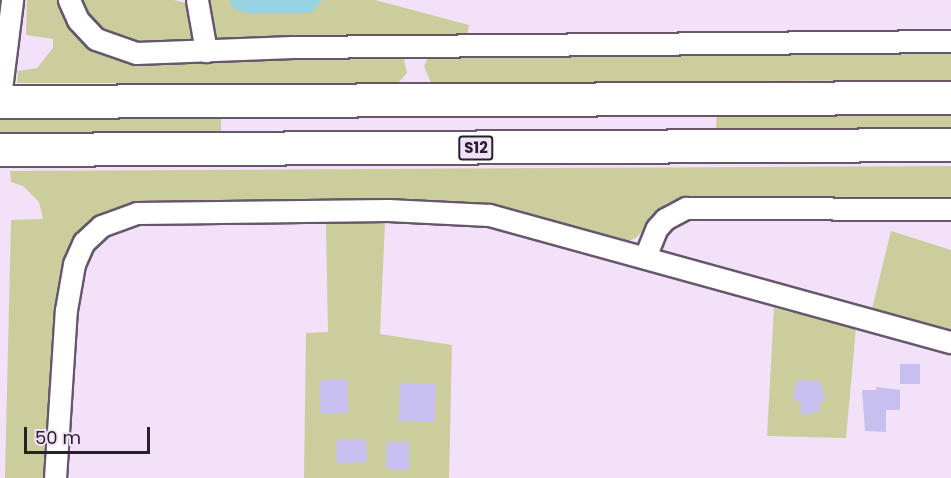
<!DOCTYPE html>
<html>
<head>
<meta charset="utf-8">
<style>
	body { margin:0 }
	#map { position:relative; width:951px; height:478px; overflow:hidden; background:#f2e1f8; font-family:Poppins,sans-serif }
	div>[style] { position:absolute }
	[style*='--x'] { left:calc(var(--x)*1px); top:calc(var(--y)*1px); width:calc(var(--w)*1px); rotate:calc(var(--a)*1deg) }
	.green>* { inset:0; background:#cbcd9d; transform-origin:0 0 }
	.water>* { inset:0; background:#96d4e1 }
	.building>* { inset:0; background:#c7c0ef; transform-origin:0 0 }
	.roads { filter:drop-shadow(2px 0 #66576b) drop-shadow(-2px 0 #66576b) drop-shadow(0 2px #66576b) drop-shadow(0 -2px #66576b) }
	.minor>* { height:21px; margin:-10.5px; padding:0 10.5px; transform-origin:10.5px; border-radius:10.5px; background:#fff }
	.highway>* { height:32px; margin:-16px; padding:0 16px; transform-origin:16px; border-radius:16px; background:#fff }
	span { translate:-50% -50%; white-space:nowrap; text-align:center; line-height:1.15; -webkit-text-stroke:5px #f2e1f8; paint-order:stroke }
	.shield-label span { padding:2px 4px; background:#f2e1f8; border:2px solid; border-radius:4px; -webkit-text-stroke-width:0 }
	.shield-label { font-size:15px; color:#262029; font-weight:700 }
	.scale { position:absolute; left:24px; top:427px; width:126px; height:27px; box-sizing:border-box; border:3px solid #262029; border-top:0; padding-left:8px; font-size:18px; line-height:21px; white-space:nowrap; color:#262029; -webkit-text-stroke:4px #f2e1f8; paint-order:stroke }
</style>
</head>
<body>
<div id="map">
	<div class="green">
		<i style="clip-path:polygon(27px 0,60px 0,90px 45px,114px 57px,138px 61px,396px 52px,403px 55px,407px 73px,398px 83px,17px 83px,18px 71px,37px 68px,53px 48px,53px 39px,26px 35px)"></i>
		<i style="clip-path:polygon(78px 0,174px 0,190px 4px,195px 42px,133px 44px,97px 29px)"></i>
		<i style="clip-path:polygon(204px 0,375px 0,469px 25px,466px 40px,216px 42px,210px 39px)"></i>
		<i style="clip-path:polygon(951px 47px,951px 80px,431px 83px,424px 66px,431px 52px)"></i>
		<i style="clip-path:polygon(951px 107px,951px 136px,720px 136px,716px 128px,717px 111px)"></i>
		<i style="left:0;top:112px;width:221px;height:30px"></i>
		<i style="clip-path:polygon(951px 166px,951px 201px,709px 198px,667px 203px,636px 238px,626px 242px,502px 210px,406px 198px,90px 224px,45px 478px,5px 478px,11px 220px,43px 219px,39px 202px,23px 186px,11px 182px,10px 171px)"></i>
		<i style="clip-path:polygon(385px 222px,380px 334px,452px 345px,449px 478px,304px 478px,306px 333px,328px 332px,326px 224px)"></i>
		<i style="clip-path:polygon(891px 231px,951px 250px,951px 338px,870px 317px)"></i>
		<i style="clip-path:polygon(774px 308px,856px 328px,846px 438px,767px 436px)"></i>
	</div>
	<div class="water">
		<i style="clip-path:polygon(230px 0,322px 0,311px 13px,246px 13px,234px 9px)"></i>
	</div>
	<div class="building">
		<i style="left:900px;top:364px;width:20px;height:20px"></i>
		<i style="left:347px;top:379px;width:34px;height:28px;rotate:88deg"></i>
		<i style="clip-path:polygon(797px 380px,820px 381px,825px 400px,820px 403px,819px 412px,804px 415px,800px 412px,801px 402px,793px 399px)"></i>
		<i style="left:400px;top:383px;width:36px;height:38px;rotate:2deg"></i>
		<i style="clip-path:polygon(876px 387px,900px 390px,900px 410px,886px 410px,886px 432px,865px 431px,862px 390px,876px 390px)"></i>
		<i style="left:366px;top:439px;width:23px;height:30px;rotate:88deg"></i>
		<i style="left:386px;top:442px;width:23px;height:27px"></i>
	</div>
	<div class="roads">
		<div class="minor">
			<i style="--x:69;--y:0;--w:22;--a:66"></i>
			<i style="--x:78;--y:20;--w:26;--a:47"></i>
			<i style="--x:96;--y:39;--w:42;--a:19.3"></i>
			<i style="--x:136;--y:53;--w:157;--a:-2.2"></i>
			<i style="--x:293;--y:47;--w:658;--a:-0.52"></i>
			<i style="--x:197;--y:0;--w:52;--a:80"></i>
			<i style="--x:0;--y:97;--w:98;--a:-82.9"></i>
			<i style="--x:645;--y:257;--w:31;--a:-68"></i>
			<i style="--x:657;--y:228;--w:12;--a:-48"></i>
			<i style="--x:665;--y:219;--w:24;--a:-28"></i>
			<i style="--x:686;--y:208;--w:265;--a:0.2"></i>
			<i style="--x:55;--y:478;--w:168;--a:-86.3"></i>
			<i style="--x:66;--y:310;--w:47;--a:-80.1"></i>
			<i style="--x:74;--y:264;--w:24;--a:-66"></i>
			<i style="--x:84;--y:242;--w:23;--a:-43"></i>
			<i style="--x:101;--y:226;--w:38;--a:-20"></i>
			<i style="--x:137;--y:213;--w:251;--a:-0.7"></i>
			<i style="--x:388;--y:210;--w:101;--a:2.8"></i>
			<i style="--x:489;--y:215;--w:479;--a:15.4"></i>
		</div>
		<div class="highway">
			<i style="--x:0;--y:102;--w:951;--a:-0.24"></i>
			<i style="--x:0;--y:150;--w:951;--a:-0.3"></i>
		</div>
	</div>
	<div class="shield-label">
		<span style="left:476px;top:148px">S12</span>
	</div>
	<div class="scale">50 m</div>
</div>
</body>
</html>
